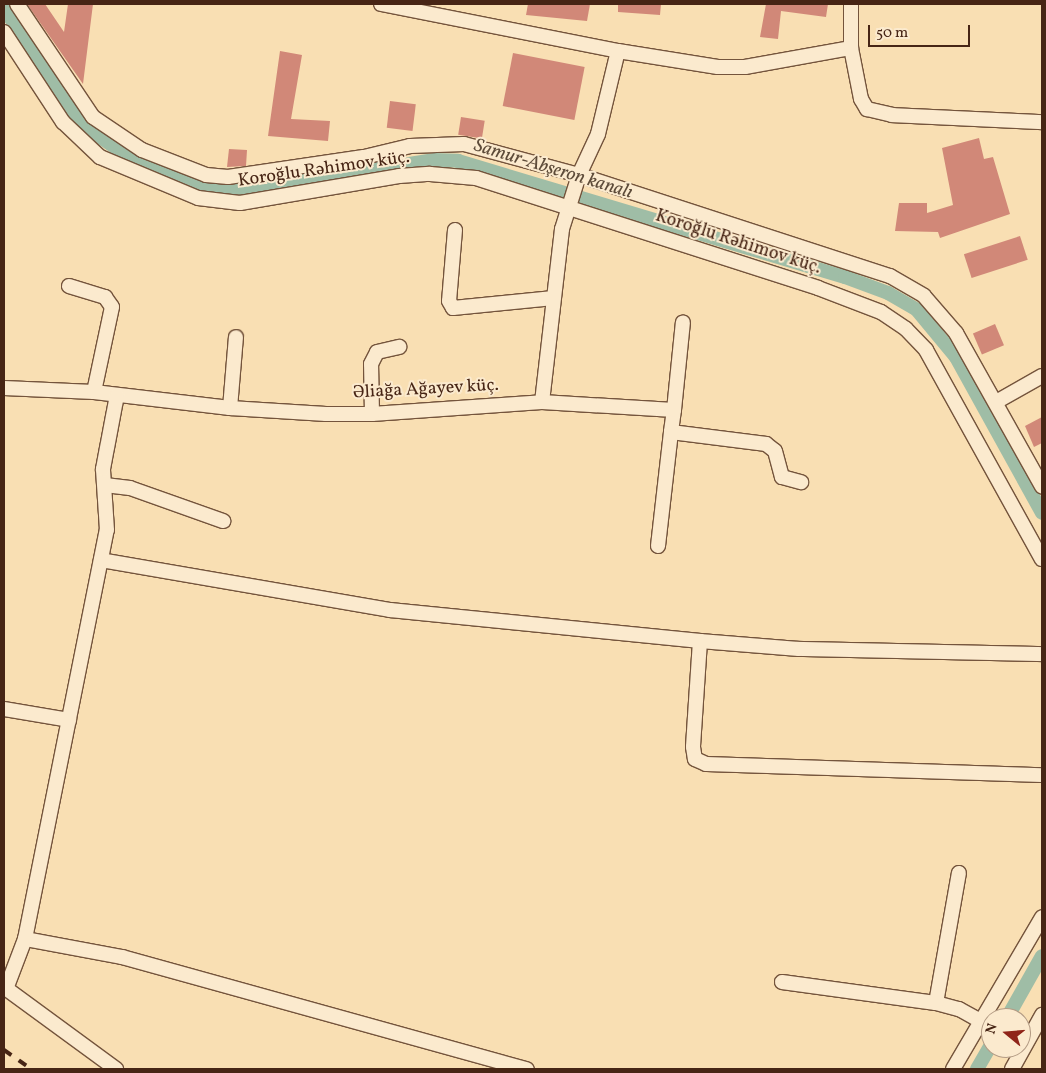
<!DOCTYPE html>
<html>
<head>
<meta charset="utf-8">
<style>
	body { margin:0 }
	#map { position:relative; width:1046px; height:1073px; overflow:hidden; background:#f9dfb3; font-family:Vollkorn,serif }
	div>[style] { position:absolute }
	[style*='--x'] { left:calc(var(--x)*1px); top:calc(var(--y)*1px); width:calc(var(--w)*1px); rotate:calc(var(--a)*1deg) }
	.canal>* { height:14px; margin:-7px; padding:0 7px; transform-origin:7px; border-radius:7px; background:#9fbda6 }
	.building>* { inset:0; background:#d18878; transform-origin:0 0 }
	.roads { filter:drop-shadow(1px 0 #74543c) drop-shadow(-1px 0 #74543c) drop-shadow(0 1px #74543c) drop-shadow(0 -1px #74543c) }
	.street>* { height:14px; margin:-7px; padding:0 7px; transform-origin:7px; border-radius:7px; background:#fbeace }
	.rail>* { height:4px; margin-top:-2px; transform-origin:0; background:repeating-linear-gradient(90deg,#472515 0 9px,transparent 0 18px) }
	span { translate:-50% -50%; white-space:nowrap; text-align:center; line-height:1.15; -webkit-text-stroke:4px #fbeace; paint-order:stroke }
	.street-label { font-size:18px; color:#472515 }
	.water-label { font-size:19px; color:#5d4b39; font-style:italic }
	.frame { position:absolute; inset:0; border:5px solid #472515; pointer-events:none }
	.north { position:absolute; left:981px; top:1008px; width:50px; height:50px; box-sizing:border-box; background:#fbeace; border:1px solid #b39b84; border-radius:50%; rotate:287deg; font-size:14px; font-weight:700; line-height:20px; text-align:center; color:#472515 }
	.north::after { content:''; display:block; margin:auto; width:18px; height:22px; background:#8f2418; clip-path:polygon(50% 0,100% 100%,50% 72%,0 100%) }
	.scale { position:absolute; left:868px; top:25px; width:102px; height:22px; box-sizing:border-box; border:2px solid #472515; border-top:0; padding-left:6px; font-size:15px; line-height:18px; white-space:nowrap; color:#472515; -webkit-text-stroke:4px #fbeace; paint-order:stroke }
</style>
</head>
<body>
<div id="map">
	<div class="canal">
		<i style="--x:4;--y:8;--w:123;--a:56.6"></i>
		<i style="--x:72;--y:111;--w:25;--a:47"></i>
		<i style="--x:89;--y:129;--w:57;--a:35.1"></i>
		<i style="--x:136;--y:162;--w:62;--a:21.6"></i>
		<i style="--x:194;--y:185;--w:25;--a:14"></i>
		<i style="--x:218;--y:191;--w:25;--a:-2"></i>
		<i style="--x:243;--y:190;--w:194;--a:-8.9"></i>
		<i style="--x:435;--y:160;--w:23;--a:2"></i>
		<i style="--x:458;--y:161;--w:404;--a:16.7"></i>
		<i style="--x:845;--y:277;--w:46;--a:20.4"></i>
		<i style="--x:888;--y:293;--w:34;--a:30"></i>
		<i style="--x:917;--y:310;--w:61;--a:50.3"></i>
		<i style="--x:956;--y:357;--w:178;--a:61.1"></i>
		<i style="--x:1007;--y:1018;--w:71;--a:-60.6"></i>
		<i style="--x:977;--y:1069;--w:28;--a:-60"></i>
	</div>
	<div class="building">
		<i style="clip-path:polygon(27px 4px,45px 4px,64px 32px,68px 4px,93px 4px,83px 84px)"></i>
		<i style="clip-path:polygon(528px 4px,590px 4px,587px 21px,526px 15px)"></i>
		<i style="clip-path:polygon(618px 4px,661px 4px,660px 15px,618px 12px)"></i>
		<i style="clip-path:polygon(766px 4px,828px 4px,826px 17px,781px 11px,778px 39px,760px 37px)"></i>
		<i style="clip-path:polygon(280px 51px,302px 55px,291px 119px,330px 121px,328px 141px,268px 136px)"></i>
		<i style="left:513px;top:53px;width:73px;height:54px;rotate:11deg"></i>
		<i style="left:390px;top:101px;width:26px;height:27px;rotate:7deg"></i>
		<i style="left:461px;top:117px;width:24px;height:18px;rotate:9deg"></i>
		<i style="clip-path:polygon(979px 138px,984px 159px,993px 157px,1010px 214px,940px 238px,938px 232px,895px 231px,899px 203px,927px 203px,927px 213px,953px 205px,942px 148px)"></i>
		<i style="clip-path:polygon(229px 149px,247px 150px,246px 166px,227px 167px)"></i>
		<i style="left:1020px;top:236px;width:25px;height:59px;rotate:72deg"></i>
		<i style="left:995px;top:324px;width:23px;height:24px;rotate:67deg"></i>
		<i style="clip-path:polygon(1042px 417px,1042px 443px,1034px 447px,1025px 426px)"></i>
	</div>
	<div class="roads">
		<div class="street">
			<i style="--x:17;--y:4;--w:136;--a:56.1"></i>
			<i style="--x:93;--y:117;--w:59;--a:34"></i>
			<i style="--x:142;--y:150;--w:69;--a:21.3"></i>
			<i style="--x:206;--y:175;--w:22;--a:5"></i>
			<i style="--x:228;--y:177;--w:137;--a:-8.4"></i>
			<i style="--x:364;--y:157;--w:47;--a:-13.4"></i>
			<i style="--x:410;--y:146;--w:54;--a:-2.1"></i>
			<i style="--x:464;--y:144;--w:119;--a:15.1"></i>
			<i style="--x:579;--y:175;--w:327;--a:18"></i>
			<i style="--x:890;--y:276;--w:39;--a:30"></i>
			<i style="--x:924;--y:296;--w:49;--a:49.1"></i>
			<i style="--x:956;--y:333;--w:176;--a:60.7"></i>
			<i style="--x:381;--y:4;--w:242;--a:11.2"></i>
			<i style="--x:618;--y:51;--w:101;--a:9.1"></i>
			<i style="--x:718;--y:67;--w:27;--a:0"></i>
			<i style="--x:745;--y:67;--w:108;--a:-10.2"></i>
			<i style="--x:851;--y:4;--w:44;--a:90"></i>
			<i style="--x:851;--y:48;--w:52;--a:78.9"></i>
			<i style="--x:861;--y:99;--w:12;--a:59"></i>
			<i style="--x:867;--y:109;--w:26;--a:13"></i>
			<i style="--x:892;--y:115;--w:150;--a:2.7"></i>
			<i style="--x:4;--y:32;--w:108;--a:56.8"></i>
			<i style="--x:63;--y:122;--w:51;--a:43.4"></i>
			<i style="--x:100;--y:157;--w:106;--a:22.7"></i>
			<i style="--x:198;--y:198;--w:42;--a:6.8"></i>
			<i style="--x:240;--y:203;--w:161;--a:-9.6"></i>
			<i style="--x:399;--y:176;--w:31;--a:-4"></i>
			<i style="--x:430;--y:174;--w:46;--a:5"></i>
			<i style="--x:476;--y:178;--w:359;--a:17.8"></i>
			<i style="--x:818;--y:288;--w:67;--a:20.9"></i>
			<i style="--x:881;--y:312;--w:30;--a:34"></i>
			<i style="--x:906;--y:329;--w:29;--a:46"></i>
			<i style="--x:926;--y:350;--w:239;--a:61"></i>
			<i style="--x:455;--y:230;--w:71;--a:94.8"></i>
			<i style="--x:449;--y:301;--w:8;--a:60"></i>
			<i style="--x:453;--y:308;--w:101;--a:-5.7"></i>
			<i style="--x:69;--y:286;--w:38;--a:17"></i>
			<i style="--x:105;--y:297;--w:12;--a:55"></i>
			<i style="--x:112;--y:307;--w:87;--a:102"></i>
			<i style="--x:4;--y:388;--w:90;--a:2.5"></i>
			<i style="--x:94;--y:392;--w:137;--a:6.7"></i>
			<i style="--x:230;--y:408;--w:96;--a:3.6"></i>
			<i style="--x:326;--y:414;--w:46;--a:0"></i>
			<i style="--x:372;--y:414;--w:170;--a:-4"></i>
			<i style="--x:542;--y:402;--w:132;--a:3.5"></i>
			<i style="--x:674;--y:410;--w:22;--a:98"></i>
			<i style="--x:671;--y:432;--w:96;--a:7.2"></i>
			<i style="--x:766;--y:444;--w:11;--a:38"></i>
			<i style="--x:775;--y:451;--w:27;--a:75"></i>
			<i style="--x:782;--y:477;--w:20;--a:15"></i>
			<i style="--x:542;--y:402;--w:174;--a:-83.4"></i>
			<i style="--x:562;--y:229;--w:57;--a:-72.5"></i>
			<i style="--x:579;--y:175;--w:45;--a:-65.1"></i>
			<i style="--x:598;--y:134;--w:85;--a:-76.5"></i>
			<i style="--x:996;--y:402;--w:53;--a:-29.5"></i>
			<i style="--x:230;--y:408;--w:71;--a:-85.2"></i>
			<i style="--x:674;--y:410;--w:88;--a:-84.2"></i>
			<i style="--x:372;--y:414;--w:50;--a:-91.1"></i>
			<i style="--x:371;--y:364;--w:13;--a:-63"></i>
			<i style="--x:377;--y:352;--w:23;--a:-13"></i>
			<i style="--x:105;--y:485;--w:25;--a:7"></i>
			<i style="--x:130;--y:488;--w:99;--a:19.5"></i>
			<i style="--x:658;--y:546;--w:115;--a:-83.5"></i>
			<i style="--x:101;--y:560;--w:293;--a:9.8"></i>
			<i style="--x:390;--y:610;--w:312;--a:5.7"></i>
			<i style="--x:700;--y:641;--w:99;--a:4.6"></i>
			<i style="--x:799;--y:649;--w:243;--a:1.2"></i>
			<i style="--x:700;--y:641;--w:106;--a:93.8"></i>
			<i style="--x:693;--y:747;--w:12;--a:81"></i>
			<i style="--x:695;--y:759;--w:12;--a:24"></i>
			<i style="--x:706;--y:764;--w:336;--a:1.9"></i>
			<i style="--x:4;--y:709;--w:66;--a:9.6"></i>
			<i style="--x:25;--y:939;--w:99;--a:10.5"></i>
			<i style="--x:122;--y:957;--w:420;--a:15.5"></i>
			<i style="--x:782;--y:982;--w:155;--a:7.8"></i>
			<i style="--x:936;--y:1003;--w:24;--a:15"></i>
			<i style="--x:959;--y:1009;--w:25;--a:29"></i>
			<i style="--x:4;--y:987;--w:139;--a:36.2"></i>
			<i style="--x:6;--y:989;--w:53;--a:-69.2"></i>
			<i style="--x:25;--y:939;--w:417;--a:-78.7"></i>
			<i style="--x:107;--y:530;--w:61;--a:-93.8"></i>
			<i style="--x:103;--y:469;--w:75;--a:-79.3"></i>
			<i style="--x:936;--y:1003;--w:132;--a:-80"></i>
			<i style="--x:953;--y:1069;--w:176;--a:-59.6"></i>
			<i style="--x:1012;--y:1069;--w:62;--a:-60.9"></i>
		</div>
	</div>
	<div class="rail">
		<i style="--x:4;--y:1050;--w:33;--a:35"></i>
	</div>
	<div class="street-label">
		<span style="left:324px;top:170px;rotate:-8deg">Koroğlu Rəhimov küç.</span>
		<span style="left:738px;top:243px;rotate:18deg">Koroğlu Rəhimov küç.</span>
		<span style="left:426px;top:390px;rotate:-3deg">Əliağa Ağayev küç.</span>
	</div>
	<div class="water-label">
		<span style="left:553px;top:170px;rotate:17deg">Samur-Abşeron kanalı</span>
	</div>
	<div class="frame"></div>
	<div class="north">N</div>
	<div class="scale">50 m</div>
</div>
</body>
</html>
